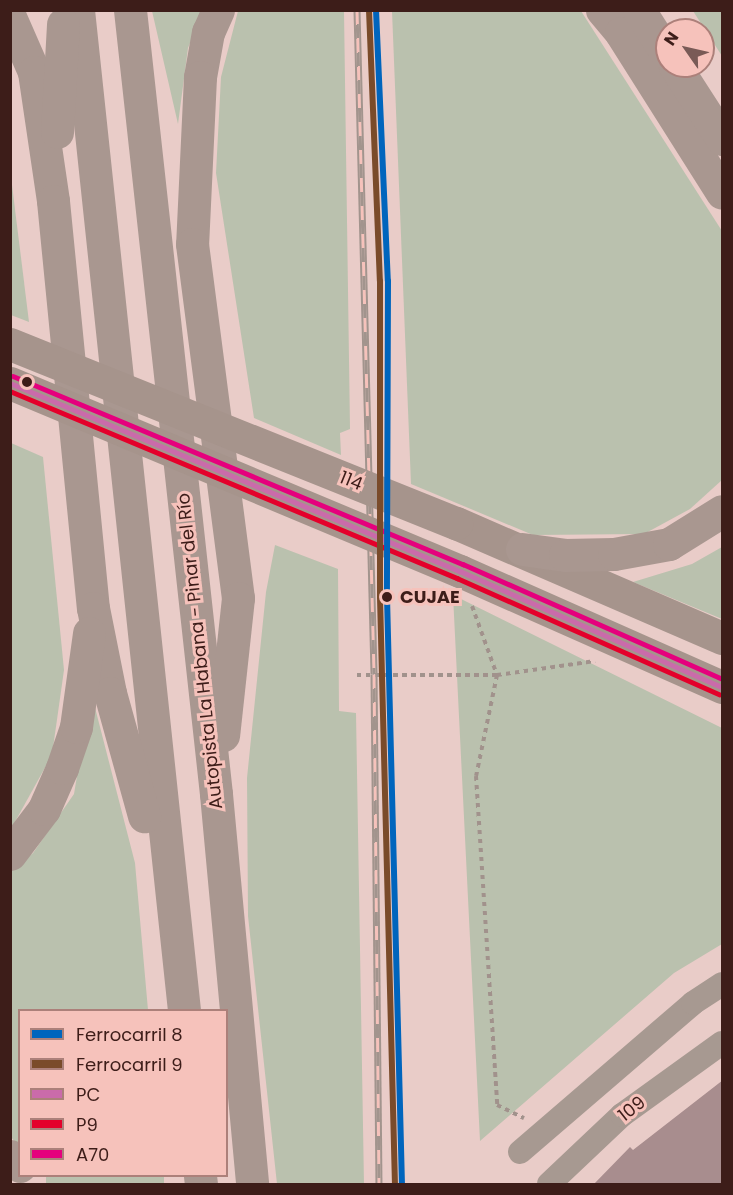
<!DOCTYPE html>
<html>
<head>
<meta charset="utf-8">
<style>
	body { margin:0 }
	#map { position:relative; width:733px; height:1195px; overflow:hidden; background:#e9ccc8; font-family:Poppins,sans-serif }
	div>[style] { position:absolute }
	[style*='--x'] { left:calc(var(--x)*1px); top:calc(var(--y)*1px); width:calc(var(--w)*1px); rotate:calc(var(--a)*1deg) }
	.green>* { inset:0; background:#bac1ae; transform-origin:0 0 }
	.building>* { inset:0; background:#a88d8e }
	.path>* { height:4px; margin-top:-2px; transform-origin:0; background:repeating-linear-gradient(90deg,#a1928c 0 4.5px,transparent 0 9px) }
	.minor>* { height:24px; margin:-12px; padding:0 12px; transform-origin:12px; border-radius:12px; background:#a79991 }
	.trunk>* { height:33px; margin:-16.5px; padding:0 16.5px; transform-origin:16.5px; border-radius:16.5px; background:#a6948c }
	.motorway>* { height:33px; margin:-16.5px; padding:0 16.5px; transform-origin:16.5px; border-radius:16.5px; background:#a99790 }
	.rail>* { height:7px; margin-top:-3.5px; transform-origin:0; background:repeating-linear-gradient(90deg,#f6c2bb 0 14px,#a2948d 0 28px); box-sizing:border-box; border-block:2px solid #a2948d }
	.trunk-bridge>* { height:33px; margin:-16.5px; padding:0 16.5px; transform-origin:16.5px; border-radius:16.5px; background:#a6948c }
	.bus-1>* { height:4.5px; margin:-2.25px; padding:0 2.25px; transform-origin:2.25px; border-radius:2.25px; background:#ca6baa }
	.bus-2>* { height:4.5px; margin:-2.25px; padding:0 2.25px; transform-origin:2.25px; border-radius:2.25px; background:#e4002b }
	.bus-3>* { height:4.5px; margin:-2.25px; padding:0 2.25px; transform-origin:2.25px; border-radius:2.25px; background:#e5007d }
	.rail-1>* { height:6px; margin:-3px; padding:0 3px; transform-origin:3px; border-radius:3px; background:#0065bd }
	.rail-2>* { height:6px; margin:-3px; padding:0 3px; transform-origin:3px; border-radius:3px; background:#7a4b2a }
	.dots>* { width:16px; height:16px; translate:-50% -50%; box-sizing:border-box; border:3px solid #f6c2bb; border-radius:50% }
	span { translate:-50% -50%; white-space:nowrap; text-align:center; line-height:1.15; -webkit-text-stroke:6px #f6c2bb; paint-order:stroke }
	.street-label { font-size:18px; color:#3d1d19 }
	.stop-label { font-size:18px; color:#3d1d19; font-weight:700 }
	.left { translate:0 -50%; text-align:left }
	.frame { position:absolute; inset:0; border:12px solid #3d1d19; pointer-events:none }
	.legend { position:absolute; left:18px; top:1009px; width:210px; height:168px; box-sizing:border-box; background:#f6c2bb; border:2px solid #ac807a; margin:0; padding:8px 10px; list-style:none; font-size:18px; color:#3d1d19 }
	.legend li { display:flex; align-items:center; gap:12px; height:30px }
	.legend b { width:30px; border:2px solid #ac807a }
	.north { position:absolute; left:655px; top:18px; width:60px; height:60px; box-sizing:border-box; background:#f6c2bb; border:2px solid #ac807a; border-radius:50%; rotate:304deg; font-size:16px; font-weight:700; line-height:24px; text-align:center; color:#3d1d19 }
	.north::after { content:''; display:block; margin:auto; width:21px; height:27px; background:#795a56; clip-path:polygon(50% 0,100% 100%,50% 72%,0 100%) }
</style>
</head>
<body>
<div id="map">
	<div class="green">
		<i style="clip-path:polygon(152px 11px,203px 11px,188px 48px,178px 124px)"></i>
		<i style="clip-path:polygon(238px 11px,344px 11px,350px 429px,340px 433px,341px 455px,254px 418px,216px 173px,221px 77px)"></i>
		<i style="clip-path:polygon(392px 11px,581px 11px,722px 231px,722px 480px,690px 509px,644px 534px,533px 535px,411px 484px)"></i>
		<i style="clip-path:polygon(693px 11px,722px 11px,722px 56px)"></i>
		<i style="clip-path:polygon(10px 177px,11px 177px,29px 322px,11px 315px)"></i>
		<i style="clip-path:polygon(11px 443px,43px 457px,64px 670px,52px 755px,11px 829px)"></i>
		<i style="clip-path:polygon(275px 545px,338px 569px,339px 711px,356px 713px,364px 1184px,277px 1184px,248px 916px,247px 778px,266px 592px)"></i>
		<i style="clip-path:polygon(722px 547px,722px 619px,633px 582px,692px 564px)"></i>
		<i style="clip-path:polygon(453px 595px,722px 728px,722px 944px,674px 973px,480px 1141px)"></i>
		<i style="clip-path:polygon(91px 692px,135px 863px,148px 1010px,20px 1010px,19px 1147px,11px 1137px,11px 871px,33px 853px,74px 794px)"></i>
		<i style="left:46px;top:1176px;width:118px;height:11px"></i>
	</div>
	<div class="building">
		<i style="clip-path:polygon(723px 1080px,723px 1185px,593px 1185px,630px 1147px,633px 1150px)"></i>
	</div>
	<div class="path">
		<i style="--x:472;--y:606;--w:73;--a:70.1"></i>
		<i style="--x:497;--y:675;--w:103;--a:101.7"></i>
		<i style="--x:476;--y:776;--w:330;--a:86.3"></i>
		<i style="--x:497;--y:1105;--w:30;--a:26"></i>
		<i style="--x:357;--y:675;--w:140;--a:0"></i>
		<i style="--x:497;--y:675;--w:99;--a:-8.1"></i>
	</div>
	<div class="minor">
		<i style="--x:520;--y:1152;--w:228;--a:-40.7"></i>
		<i style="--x:693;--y:1003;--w:35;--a:-33"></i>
		<i style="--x:549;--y:1184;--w:100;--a:-43.4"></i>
		<i style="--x:622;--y:1115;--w:123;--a:-35.8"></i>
	</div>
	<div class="trunk">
		<i style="--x:456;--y:523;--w:290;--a:23.4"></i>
		<i style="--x:460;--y:571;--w:287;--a:23.9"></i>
	</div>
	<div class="motorway">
		<i style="--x:78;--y:10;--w:1006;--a:83.95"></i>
		<i style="--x:130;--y:10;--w:789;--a:83.74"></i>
		<i style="--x:216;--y:794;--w:392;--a:84.7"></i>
		<i style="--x:218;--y:10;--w:24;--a:114"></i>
		<i style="--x:208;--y:32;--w:46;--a:100.1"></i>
		<i style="--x:200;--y:77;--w:167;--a:92.7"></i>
		<i style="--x:192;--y:244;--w:357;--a:82.6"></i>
		<i style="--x:238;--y:598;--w:138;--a:96.2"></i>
		<i style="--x:602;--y:10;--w:30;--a:50"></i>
		<i style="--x:621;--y:33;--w:189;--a:57.7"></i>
		<i style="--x:639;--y:10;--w:52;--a:57.5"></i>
		<i style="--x:10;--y:17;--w:60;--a:66.4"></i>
		<i style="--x:34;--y:72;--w:130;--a:81.6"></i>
		<i style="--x:53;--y:201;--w:409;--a:84.4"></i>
		<i style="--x:93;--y:608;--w:87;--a:78.7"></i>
		<i style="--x:110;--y:693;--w:128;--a:74.5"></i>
		<i style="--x:675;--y:66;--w:87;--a:57.2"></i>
		<i style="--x:57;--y:132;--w:108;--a:-86.8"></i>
		<i style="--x:522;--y:549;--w:43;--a:7.9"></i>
		<i style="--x:565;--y:555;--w:49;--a:-1.2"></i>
		<i style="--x:614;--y:554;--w:56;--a:-10.3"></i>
		<i style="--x:669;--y:544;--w:62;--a:-31.9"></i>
		<i style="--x:10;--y:854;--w:56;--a:-52.9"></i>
		<i style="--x:44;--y:809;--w:45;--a:-66.3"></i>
		<i style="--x:62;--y:768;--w:43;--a:-71.1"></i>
		<i style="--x:76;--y:727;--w:95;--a:-82.1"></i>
		<i style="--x:10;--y:1156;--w:14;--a:45"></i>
		<i style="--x:200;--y:1176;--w:8;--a:83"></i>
	</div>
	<div class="rail">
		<i style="--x:357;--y:10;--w:664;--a:88.53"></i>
		<i style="--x:374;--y:674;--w:510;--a:89.44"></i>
	</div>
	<div class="trunk-bridge">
		<i style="--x:10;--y:344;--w:481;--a:21.9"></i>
		<i style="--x:10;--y:383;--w:488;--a:22.7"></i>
	</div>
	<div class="bus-1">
		<i style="--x:10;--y:383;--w:488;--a:22.7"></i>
		<i style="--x:460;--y:571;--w:287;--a:23.9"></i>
	</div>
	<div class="bus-2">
		<i style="--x:10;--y:391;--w:485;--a:22.7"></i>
		<i style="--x:457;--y:578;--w:287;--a:23.9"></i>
	</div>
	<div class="bus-3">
		<i style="--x:13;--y:376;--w:488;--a:22.7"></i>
		<i style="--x:463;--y:564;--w:283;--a:23.9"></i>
	</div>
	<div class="rail-1">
		<i style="--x:376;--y:10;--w:271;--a:87.5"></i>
		<i style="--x:388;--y:281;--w:316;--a:90.2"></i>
		<i style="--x:387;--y:597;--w:587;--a:88.54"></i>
	</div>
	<div class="rail-2">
		<i style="--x:369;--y:10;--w:271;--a:87.7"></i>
		<i style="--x:380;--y:281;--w:316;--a:90"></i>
		<i style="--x:380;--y:597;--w:587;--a:88.54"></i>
	</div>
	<div class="dots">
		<i style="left:27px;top:382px;background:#3d1d19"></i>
		<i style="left:387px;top:597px;background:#3d1d19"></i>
	</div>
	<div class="street-label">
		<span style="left:351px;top:481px;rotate:22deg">114</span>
		<span style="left:200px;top:651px;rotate:-96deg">Autopista La Habana - Pinar del Río</span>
		<span style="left:632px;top:1109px;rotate:-38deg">109</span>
	</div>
	<div class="stop-label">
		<span class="left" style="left:400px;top:597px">CUJAE</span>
	</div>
	<div class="frame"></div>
	<ul class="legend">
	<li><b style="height:8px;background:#0065bd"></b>Ferrocarril 8</li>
	<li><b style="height:8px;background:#7a4b2a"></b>Ferrocarril 9</li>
	<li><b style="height:8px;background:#ca6baa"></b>PC</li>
	<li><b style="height:8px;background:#e4002b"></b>P9</li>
	<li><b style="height:8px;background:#e5007d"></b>A70</li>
	</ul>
	<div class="north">N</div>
</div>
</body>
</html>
